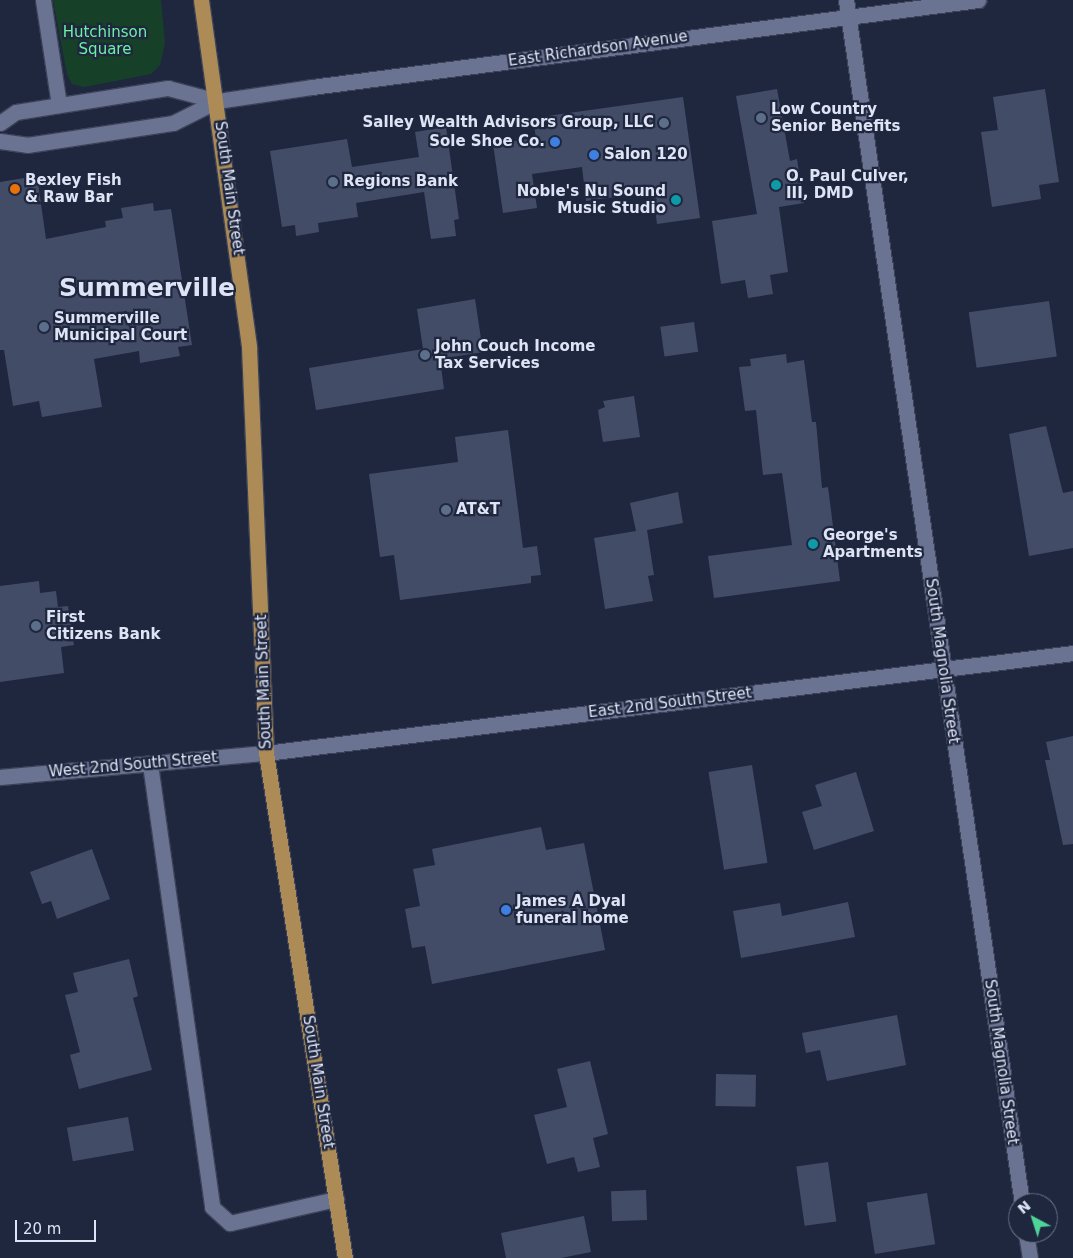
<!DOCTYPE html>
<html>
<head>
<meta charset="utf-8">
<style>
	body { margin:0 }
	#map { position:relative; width:1073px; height:1258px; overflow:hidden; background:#1f273f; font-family:"DejaVu Sans",sans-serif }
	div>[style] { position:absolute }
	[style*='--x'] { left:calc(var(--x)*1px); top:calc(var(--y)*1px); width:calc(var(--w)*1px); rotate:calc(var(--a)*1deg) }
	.green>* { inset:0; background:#164128 }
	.building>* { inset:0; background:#434c67; transform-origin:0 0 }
	.roads { filter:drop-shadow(1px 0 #3c4257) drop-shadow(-1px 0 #3c4257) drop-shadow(0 1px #3c4257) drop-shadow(0 -1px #3c4257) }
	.minor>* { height:15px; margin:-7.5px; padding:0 7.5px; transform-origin:7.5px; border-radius:7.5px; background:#6a7391 }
	.major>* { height:15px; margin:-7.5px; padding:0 7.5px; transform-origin:7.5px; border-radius:7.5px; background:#ac8b56 }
	.dots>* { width:14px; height:14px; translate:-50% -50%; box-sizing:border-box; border:2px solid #1f273f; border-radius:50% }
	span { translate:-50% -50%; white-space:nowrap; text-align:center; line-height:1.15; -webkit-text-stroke:4.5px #1f273f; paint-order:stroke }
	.park-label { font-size:15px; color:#6cf0a3 }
	.street-label { font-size:15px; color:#dee4f5 }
	.poi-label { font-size:15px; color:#dee4f5; font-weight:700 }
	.left { translate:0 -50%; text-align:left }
	.right { translate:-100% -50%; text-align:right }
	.town-label { font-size:25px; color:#dee4f5; font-weight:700 }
	.north { position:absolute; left:1008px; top:1193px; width:50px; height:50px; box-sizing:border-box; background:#1f273f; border:1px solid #6b7388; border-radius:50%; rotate:320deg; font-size:14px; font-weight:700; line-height:20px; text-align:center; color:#dee4f5 }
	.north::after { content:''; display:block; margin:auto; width:18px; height:22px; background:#4ed399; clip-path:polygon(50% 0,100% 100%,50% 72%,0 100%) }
	.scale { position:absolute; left:15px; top:1220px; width:81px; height:22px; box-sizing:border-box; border:2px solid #dee4f5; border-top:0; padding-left:6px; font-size:15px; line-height:18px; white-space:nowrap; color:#dee4f5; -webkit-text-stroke:4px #1f273f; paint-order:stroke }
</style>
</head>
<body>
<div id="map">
	<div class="green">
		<i style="clip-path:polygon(53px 0,161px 0,165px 43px,160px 65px,151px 74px,84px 87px,72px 84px,67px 74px)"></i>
	</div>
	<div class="building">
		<i style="clip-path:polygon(777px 89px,790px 161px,797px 159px,804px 203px,779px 207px,788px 272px,770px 275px,773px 294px,748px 298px,745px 280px,721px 284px,712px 221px,757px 214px,736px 96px)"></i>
		<i style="clip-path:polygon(1045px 89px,1059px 182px,1039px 185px,1041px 199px,992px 207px,981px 132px,998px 130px,993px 97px)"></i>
		<i style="clip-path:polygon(683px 97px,700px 218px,657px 224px,653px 192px,586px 201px,582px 167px,532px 174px,537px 208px,503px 213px,493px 144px,536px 138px,533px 118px)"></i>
		<i style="clip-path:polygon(446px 127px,459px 219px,454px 220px,456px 236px,431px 239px,424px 192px,356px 203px,358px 217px,318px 223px,319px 232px,296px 236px,295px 225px,282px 227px,270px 151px,347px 139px,352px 167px,419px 157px,415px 132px)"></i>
		<i style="clip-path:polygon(37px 176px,46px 239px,106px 227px,105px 221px,123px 218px,121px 208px,153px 203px,154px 211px,171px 209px,192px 345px,178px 347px,180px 356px,140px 363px,139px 351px,94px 359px,102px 407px,42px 417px,39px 401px,13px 406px,4px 350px,0 350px,0 182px)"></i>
		<i style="clip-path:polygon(475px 299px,483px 352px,440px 359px,444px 389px,316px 410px,309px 368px,423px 349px,417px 309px)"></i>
		<i style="left:1049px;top:301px;width:56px;height:81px;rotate:82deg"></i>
		<i style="left:694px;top:322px;width:30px;height:34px;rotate:82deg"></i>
		<i style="clip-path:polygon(786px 354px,787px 363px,804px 360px,812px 422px,816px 422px,822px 488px,828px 487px,840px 581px,714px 598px,708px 556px,792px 545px,782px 473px,763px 475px,756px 410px,745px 411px,739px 367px,751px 366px,750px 359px)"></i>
		<i style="clip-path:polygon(634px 396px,640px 437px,603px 442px,598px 410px,605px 407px,603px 401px)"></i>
		<i style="clip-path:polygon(1046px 426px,1063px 493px,1073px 491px,1073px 548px,1029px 556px,1009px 434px)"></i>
		<i style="clip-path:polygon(508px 430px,523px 548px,537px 546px,541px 575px,531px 576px,531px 583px,400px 600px,394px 555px,380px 557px,369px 474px,458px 462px,455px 437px)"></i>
		<i style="clip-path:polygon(678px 492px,683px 523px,647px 530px,654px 575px,648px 576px,653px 601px,605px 609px,594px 538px,636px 531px,630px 503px)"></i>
		<i style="clip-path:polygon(39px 581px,40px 593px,56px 591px,58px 607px,68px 606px,74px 645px,61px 647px,64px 673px,0 682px,0 586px)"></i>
		<i style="clip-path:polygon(1073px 736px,1073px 844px,1063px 845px,1045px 760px,1050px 760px,1046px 742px)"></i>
		<i style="left:752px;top:765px;width:99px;height:44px;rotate:81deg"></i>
		<i style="clip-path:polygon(856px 772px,874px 831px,814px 850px,802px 812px,822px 806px,815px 785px)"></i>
		<i style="clip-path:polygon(541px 827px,546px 850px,584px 843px,605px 950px,432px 984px,425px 946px,412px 948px,405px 909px,420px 906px,413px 869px,435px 865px,432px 849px)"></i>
		<i style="clip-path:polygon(92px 849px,110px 899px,57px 919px,51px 901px,42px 904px,30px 872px)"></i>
		<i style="clip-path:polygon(848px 902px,855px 937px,741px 958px,733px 911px,780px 903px,782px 916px)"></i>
		<i style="clip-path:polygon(129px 959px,138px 996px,133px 998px,152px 1070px,79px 1089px,70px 1055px,80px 1052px,65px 995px,78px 992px,73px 973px)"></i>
		<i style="clip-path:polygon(897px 1015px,906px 1065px,827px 1081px,820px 1050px,806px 1053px,802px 1033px)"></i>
		<i style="clip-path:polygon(590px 1061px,608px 1134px,593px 1138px,600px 1167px,578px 1172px,574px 1157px,547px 1164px,534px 1115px,567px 1107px,557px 1069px)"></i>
		<i style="left:716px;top:1074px;width:40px;height:32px;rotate:1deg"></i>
		<i style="left:128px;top:1117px;width:34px;height:62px;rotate:80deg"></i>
		<i style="left:828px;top:1162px;width:60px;height:32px;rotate:82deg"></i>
		<i style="left:646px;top:1190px;width:30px;height:35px;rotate:88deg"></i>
		<i style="left:927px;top:1193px;width:52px;height:61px;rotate:81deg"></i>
		<i style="clip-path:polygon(584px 1216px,591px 1252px,561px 1258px,506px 1258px,501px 1233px)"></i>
	</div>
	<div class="roads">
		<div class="minor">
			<i style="--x:43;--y:0;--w:106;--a:81.3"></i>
			<i style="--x:846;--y:0;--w:1216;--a:81.68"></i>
			<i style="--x:0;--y:123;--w:19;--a:-35"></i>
			<i style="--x:16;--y:112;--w:154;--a:-9"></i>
			<i style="--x:168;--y:88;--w:51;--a:14.9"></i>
			<i style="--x:0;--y:141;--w:27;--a:8"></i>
			<i style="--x:27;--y:145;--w:148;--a:-8.6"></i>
			<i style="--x:173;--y:123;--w:49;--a:-26.6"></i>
			<i style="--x:217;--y:101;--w:96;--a:-8.4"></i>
			<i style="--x:312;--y:87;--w:672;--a:-7.44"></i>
			<i style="--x:150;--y:764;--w:447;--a:82"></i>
			<i style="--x:212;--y:1207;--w:24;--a:42"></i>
			<i style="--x:230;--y:1223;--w:109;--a:-12.8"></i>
			<i style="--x:0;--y:777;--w:267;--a:-5.2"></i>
			<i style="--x:266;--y:753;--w:813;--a:-7.06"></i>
			<i style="--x:1026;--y:1233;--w:25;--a:81"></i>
		</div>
		<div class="major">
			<i style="--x:201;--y:0;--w:350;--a:82.1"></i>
			<i style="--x:249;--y:347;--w:406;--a:87.6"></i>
			<i style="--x:266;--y:753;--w:511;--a:81.11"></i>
		</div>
	</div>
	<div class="dots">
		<i style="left:761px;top:118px;background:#5c6f8a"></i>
		<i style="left:664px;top:123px;background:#5c6f8a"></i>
		<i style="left:555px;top:142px;background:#3f7fe0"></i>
		<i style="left:594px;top:155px;background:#3f7fe0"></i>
		<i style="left:333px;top:182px;background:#5c6f8a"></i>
		<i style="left:776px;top:185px;background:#0f9aa8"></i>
		<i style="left:15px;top:189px;background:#e8710a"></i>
		<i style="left:676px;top:200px;background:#0f9aa8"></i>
		<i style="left:44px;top:327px;background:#5c6f8a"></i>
		<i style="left:425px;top:355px;background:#5c6f8a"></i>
		<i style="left:446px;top:510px;background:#5c6f8a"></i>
		<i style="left:813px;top:544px;background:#0f9aa8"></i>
		<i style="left:36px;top:626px;background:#5c6f8a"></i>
		<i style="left:506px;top:910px;background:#3f7fe0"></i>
	</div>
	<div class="park-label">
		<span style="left:105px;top:41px">Hutchinson<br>Square</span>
	</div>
	<div class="street-label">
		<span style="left:598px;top:49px;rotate:-8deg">East Richardson Avenue</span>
		<span style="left:229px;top:188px;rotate:82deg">South Main Street</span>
		<span style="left:942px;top:661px;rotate:82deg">South Magnolia Street</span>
		<span style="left:264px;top:682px;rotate:-92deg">South Main Street</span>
		<span style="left:670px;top:703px;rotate:-7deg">East 2nd South Street</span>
		<span style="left:133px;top:765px;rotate:-5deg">West 2nd South Street</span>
		<span style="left:1001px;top:1062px;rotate:82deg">South Magnolia Street</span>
		<span style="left:318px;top:1082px;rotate:81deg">South Main Street</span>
	</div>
	<div class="poi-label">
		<span class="left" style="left:771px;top:118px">Low Country<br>Senior Benefits</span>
		<span class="right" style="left:654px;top:123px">Salley Wealth Advisors Group, LLC</span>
		<span class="right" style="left:545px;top:142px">Sole Shoe Co.</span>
		<span class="left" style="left:604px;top:155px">Salon 120</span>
		<span class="left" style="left:786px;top:185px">O. Paul Culver,<br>III, DMD</span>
		<span class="left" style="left:25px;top:189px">Bexley Fish<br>&amp; Raw Bar</span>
		<span class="left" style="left:343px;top:182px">Regions Bank</span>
		<span class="right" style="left:666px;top:200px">Noble's Nu Sound<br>Music Studio</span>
		<span class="left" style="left:54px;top:327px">Summerville<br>Municipal Court</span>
		<span class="left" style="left:435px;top:355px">John Couch Income<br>Tax Services</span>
		<span class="left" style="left:456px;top:510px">AT&amp;T</span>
		<span class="left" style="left:823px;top:544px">George's<br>Apartments</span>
		<span class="left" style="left:46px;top:626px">First<br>Citizens Bank</span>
		<span class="left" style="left:516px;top:910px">James A Dyal<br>funeral home</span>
	</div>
	<div class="town-label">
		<span style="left:147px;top:288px">Summerville</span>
	</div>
	<div class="north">N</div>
	<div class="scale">20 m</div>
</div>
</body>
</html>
